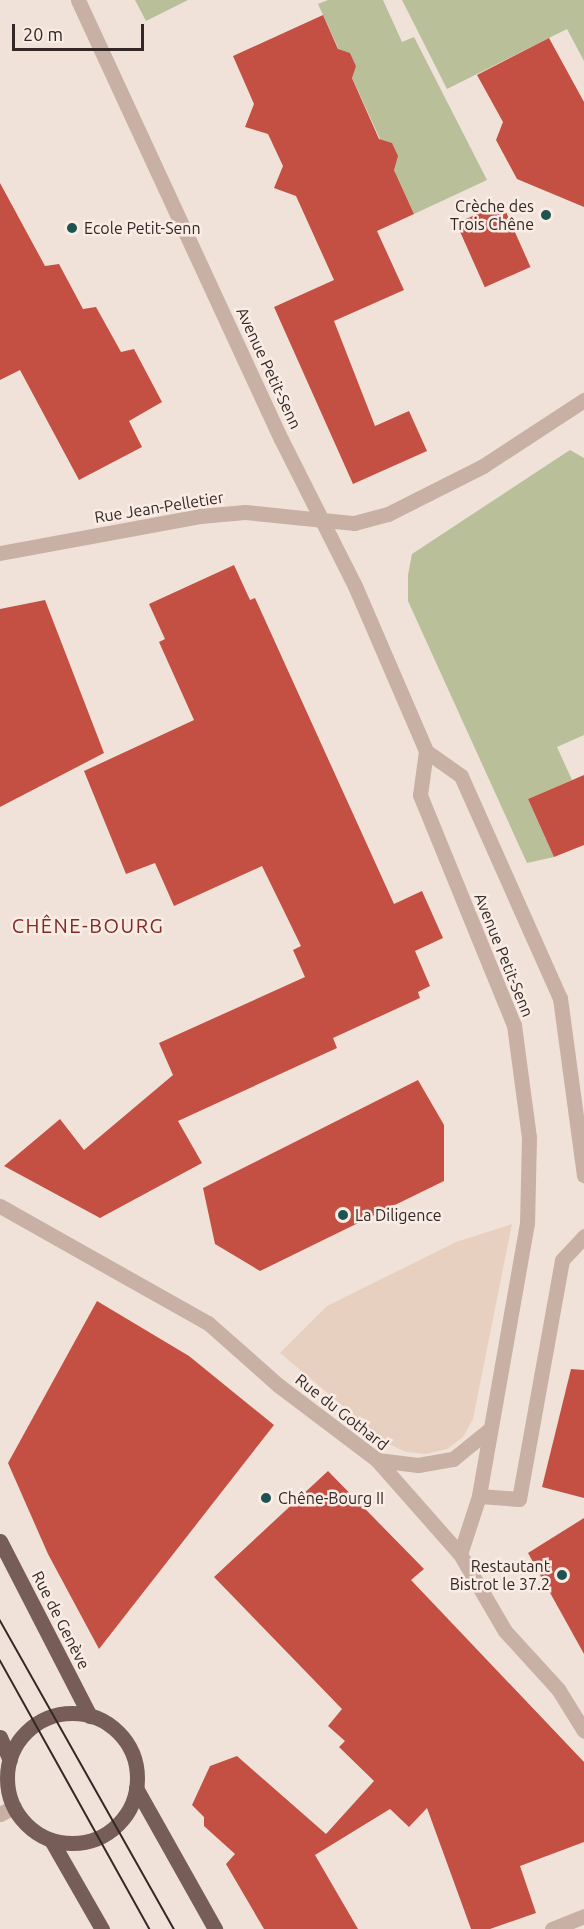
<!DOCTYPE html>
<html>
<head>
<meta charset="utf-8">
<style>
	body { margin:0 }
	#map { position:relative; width:584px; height:1929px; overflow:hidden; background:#f0e2d9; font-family:Ubuntu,sans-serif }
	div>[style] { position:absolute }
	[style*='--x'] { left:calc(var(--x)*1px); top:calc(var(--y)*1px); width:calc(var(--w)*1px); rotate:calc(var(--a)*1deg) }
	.green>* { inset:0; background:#b8bf99 }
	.plaza>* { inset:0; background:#e8d0c0 }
	.building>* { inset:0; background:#c45043; transform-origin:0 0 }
	.minor>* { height:15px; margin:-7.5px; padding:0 7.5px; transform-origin:7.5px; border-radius:7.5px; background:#c8b0a5 }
	.major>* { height:15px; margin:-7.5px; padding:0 7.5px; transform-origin:7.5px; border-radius:7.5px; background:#765d57 }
	.major>.ring { margin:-7.5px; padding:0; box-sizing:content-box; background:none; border:15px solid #765d57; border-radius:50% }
	.tram>* { height:1.5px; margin:-0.75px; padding:0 0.75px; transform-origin:0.75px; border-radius:0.75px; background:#342826 }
	.dots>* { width:16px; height:16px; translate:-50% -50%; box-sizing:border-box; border:3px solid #f8ece5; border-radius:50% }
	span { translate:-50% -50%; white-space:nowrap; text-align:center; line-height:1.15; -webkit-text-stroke:5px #f8ece5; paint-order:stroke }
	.poi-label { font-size:16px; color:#342826 }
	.right { translate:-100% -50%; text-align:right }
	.left { translate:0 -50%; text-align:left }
	.street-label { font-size:16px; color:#342826 }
	.quarter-label { font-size:20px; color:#812a21; letter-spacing:1.5px }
	.scale { position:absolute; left:12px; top:24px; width:132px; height:27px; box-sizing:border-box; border:3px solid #342826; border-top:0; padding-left:8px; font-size:18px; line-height:21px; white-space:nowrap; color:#342826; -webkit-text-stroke:4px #f8ece5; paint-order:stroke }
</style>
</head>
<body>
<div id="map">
	<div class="green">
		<i style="clip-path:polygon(135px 0,188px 0,146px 21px)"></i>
		<i style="clip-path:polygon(328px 0,383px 0,402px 42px,414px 37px,487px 180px,414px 214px,350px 73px,356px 66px,350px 53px,340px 52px,318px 4px)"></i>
		<i style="clip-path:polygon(402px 0,584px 0,584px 61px,567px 29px,447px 89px)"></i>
		<i style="clip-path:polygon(570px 450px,584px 458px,584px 735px,557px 747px,572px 780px,528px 799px,554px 857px,527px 863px,408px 601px,408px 575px,412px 554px)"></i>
	</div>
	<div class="plaza">
		<i style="clip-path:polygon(512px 1224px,473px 1419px,463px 1437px,447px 1449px,426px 1454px,406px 1452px,387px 1443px,280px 1353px,327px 1306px,456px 1242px)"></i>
	</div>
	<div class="building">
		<i style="clip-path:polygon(323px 15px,338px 49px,350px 53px,356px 66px,352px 78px,379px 139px,392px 143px,398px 156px,394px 170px,414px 214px,377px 231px,404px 290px,334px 321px,375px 426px,409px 411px,427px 451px,353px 484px,274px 307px,334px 280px,296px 196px,274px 188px,283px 166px,268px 134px,245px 127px,254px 104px,233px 56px)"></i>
		<i style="clip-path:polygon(549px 38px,584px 102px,584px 207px,517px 179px,496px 140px,503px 122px,477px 75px)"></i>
		<i style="clip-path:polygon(0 183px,45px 266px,59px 264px,83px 309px,96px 307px,121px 352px,134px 349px,162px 402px,129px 421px,142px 447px,79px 480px,20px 370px,0 380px)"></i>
		<i style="left:502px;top:203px;width:70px;height:50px;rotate:66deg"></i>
		<i style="clip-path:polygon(234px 565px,250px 600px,255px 598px,394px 904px,422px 891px,443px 938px,415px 951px,430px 986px,418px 992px,420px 998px,333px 1038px,337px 1048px,178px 1121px,202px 1163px,100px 1218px,4px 1166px,60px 1119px,84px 1150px,173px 1075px,159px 1043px,305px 977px,293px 950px,301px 946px,262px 866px,174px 906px,155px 863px,126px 874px,84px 771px,194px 720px,159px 642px,165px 639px,149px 604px)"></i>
		<i style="clip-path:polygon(45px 600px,104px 753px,0 807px,0 609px)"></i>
		<i style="clip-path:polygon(584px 775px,584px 845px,554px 857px,528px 799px)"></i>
		<i style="clip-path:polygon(418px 1080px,444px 1125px,444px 1181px,260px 1271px,215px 1244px,203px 1188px)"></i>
		<i style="clip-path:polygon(97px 1301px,189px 1356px,274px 1425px,99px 1649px,48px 1554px,8px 1463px)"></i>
		<i style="clip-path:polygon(571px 1369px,584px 1370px,584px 1498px,542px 1487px)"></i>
		<i style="clip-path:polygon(328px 1471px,424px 1569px,411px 1580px,584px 1762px,584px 1842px,520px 1866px,536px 1913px,490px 1929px,471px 1929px,427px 1808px,409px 1827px,390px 1809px,315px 1855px,358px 1929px,264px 1929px,226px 1864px,235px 1854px,204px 1826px,204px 1817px,192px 1805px,210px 1766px,237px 1756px,326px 1834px,374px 1781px,339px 1747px,345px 1741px,328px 1726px,342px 1709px,214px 1577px)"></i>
		<i style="clip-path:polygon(584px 1518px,584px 1654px,528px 1553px)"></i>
	</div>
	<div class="minor">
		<i style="--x:78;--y:0;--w:484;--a:65.2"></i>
		<i style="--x:281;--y:439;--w:165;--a:63.3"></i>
		<i style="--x:355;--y:586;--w:180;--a:66.7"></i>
		<i style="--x:426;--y:751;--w:43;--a:35.5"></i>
		<i style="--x:461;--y:776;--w:243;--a:66"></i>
		<i style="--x:560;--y:998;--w:179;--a:82.3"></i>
		<i style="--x:0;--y:553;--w:203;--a:-10.5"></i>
		<i style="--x:200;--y:516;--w:45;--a:-5.1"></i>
		<i style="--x:245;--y:512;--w:110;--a:5.8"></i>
		<i style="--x:354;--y:523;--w:35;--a:-15"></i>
		<i style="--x:388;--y:514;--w:106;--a:-26.8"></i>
		<i style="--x:483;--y:466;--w:121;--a:-33.2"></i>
		<i style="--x:426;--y:751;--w:44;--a:97.8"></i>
		<i style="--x:420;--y:795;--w:248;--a:67.8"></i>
		<i style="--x:514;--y:1025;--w:113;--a:82.4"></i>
		<i style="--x:529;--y:1137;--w:86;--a:91.3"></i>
		<i style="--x:527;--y:1223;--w:277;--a:100"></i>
		<i style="--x:479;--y:1496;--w:61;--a:108.1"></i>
		<i style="--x:0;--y:1206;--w:239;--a:29.4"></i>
		<i style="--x:208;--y:1323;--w:94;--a:41.5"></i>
		<i style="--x:278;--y:1385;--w:124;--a:37.1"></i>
		<i style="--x:377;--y:1460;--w:125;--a:48.6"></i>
		<i style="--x:460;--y:1554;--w:89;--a:59.7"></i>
		<i style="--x:505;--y:1631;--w:79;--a:47.6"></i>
		<i style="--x:558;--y:1689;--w:49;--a:58.2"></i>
		<i style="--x:377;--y:1460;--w:41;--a:7"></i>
		<i style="--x:418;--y:1465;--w:36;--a:-10"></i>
		<i style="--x:453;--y:1459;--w:48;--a:-39"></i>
		<i style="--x:479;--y:1496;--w:40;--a:4.3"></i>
		<i style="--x:519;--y:1499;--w:243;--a:-79.8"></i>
		<i style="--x:562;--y:1260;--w:33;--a:-47"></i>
		<i style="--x:0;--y:1814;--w:16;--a:-27"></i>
		<i style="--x:552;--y:1929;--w:35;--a:-22"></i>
	</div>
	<div class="major">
		<i style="--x:0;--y:1541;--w:197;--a:62.8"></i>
		<i class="ring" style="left:7px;top:1713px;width:115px;height:115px"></i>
		<i style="--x:0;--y:1737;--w:25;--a:67"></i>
		<i style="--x:136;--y:1788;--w:162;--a:60.7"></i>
		<i style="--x:51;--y:1840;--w:103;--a:60.2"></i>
	</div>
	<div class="tram">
		<i style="--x:0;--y:1620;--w:355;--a:60.6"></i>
		<i style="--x:0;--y:1660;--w:308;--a:60.9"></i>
	</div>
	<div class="dots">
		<i style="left:546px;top:215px;background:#1d5450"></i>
		<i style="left:72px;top:228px;background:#1d5450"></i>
		<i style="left:343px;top:1215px;background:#1d5450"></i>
		<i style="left:266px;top:1498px;background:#1d5450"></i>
		<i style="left:562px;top:1575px;background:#1d5450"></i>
	</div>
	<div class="poi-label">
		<span class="right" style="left:534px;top:215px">Crèche des<br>Trois Chêne</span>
		<span class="left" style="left:84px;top:228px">Ecole Petit-Senn</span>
		<span class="left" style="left:355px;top:1215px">La Diligence</span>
		<span class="left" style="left:278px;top:1498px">Chêne-Bourg II</span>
		<span class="right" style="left:550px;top:1575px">Restautant<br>Bistrot le 37.2</span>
	</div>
	<div class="street-label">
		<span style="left:269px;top:368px;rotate:65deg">Avenue Petit-Senn</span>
		<span style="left:159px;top:507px;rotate:-9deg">Rue Jean-Pelletier</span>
		<span style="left:504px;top:955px;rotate:68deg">Avenue Petit-Senn</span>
		<span style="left:342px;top:1412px;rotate:38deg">Rue du Gothard</span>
		<span style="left:61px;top:1620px;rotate:63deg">Rue de Genève</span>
	</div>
	<div class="quarter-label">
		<span style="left:88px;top:925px">CHÊNE-BOURG</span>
	</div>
	<div class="scale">20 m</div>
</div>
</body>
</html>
